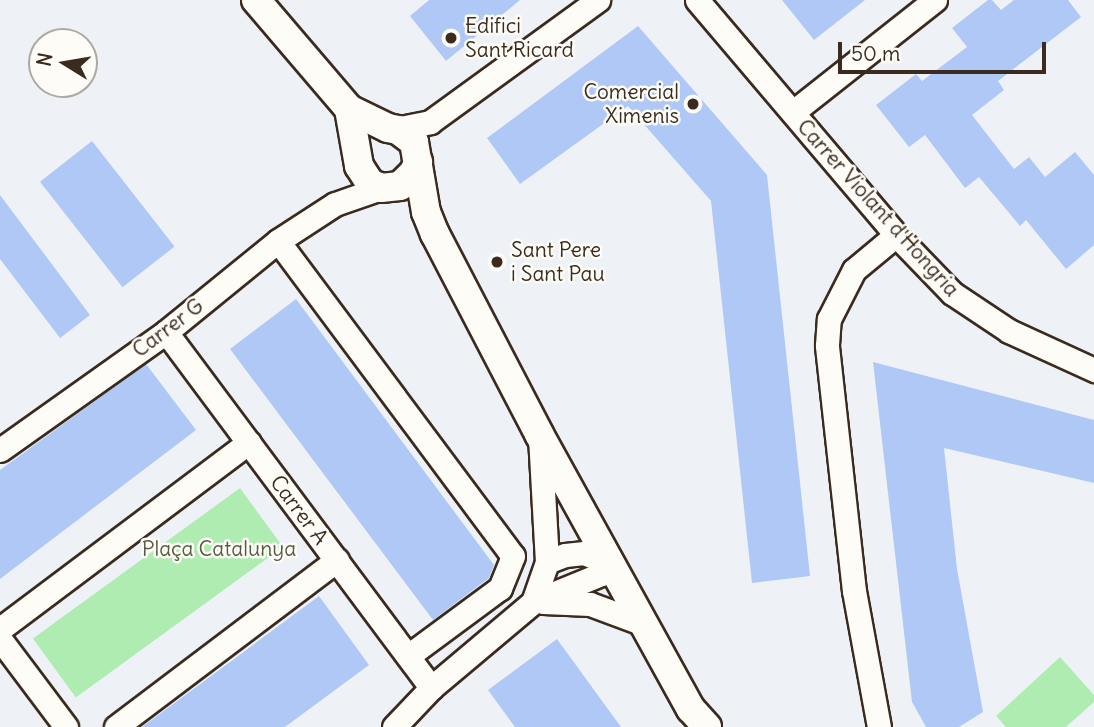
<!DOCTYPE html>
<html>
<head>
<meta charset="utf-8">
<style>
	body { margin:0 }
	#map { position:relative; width:1094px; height:727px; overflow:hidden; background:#eef2f7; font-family:Delius,sans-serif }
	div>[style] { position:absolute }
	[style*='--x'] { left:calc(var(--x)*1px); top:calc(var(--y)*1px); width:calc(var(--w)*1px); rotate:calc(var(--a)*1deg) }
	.green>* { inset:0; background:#aeecb2; transform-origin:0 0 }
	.building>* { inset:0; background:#b0c8f6; transform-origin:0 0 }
	.roads { filter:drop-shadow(2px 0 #3b2a1e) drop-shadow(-2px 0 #3b2a1e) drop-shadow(0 2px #3b2a1e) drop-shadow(0 -2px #3b2a1e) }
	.minor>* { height:23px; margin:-11.5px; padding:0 11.5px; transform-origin:11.5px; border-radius:11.5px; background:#fdfcf7 }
	.tertiary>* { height:28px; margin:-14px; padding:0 14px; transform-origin:14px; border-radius:14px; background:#fdfcf7 }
	.dots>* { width:19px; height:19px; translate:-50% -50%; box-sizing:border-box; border:4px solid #fdfcf7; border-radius:50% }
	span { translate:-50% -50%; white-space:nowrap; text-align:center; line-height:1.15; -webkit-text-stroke:5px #fdfcf7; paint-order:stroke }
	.poi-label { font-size:21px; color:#3b2a1e }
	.left { translate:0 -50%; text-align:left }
	.right { translate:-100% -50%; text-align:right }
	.street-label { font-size:21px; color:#3b2a1e }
	.park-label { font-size:21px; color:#585a43 }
	.north { position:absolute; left:28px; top:28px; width:70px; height:70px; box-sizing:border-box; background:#fdfcf7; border:2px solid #afa8a0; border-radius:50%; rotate:281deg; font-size:19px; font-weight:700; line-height:28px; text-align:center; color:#3b2a1e }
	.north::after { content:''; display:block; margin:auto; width:24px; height:32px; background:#3b2a1e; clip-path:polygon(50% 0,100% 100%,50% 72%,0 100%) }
	.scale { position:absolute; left:838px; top:42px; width:208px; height:32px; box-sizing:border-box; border:4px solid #3b2a1e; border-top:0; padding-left:9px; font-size:21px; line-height:24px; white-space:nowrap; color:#3b2a1e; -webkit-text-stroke:5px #fdfcf7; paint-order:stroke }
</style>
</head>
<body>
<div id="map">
	<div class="green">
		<i style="left:240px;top:488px;width:73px;height:256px;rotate:54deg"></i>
		<i style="clip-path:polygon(1060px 657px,1094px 695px,1094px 702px,1066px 727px,1006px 727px,996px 716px)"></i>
	</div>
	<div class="building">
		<i style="clip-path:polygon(429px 0,520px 0,446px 61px,410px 16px)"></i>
		<i style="clip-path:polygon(782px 0,865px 0,814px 40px)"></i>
		<i style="clip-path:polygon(988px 0,992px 0,1001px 10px,1014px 0,1068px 0,1081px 17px,998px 81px,1004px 90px,972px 115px,1014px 169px,1029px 157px,1045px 177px,1075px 152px,1094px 175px,1094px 245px,1066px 269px,1026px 220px,1020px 226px,979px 177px,965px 188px,925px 135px,909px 147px,876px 105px,916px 74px,922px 81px,967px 47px,952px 28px)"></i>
		<i style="clip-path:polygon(638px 26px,767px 175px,810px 576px,752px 583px,711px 201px,628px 106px,520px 184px,487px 138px)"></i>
		<i style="left:92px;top:141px;width:134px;height:66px;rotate:52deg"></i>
		<i style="clip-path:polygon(0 195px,90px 315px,60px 338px,0 259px)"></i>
		<i style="clip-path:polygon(296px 299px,494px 565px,489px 578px,433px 620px,230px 349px)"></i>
		<i style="clip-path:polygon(873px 362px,1094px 420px,1094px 483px,944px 448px,957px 569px,983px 712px,959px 727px,926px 727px,912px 702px)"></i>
		<i style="clip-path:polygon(146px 364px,196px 430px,0 579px,0 470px)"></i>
		<i style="clip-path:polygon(319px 596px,369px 665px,285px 727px,142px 727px)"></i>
		<i style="clip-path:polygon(557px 639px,621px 727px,515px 727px,488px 690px)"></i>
	</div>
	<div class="roads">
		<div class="minor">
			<i style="--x:697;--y:0;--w:308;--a:49.7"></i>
			<i style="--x:896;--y:235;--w:81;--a:46"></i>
			<i style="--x:952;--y:293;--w:69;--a:33.7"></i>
			<i style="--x:1009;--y:331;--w:94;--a:24.6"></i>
			<i style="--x:793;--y:112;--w:181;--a:-38.3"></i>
			<i style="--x:395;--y:129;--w:36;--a:-11"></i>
			<i style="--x:430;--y:122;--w:208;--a:-36"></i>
			<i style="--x:278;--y:241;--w:393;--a:53.3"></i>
			<i style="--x:513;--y:556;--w:35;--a:112"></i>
			<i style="--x:500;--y:588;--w:114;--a:143.5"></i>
			<i style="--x:166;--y:332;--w:444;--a:53.3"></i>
			<i style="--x:0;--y:450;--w:204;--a:-35.4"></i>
			<i style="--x:166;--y:332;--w:144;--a:-39.1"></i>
			<i style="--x:278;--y:241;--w:68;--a:-33"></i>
			<i style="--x:335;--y:204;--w:49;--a:-19.2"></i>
			<i style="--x:533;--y:602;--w:42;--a:-70.7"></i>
			<i style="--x:547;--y:562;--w:125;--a:-93.2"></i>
			<i style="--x:543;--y:602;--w:47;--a:2.4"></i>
			<i style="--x:590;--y:604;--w:58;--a:20.3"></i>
			<i style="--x:0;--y:629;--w:311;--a:-36.9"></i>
			<i style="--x:0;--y:639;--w:110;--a:53.1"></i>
			<i style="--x:116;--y:727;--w:277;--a:-37.1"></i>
			<i style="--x:394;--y:727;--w:54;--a:-46.5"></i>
			<i style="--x:431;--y:688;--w:133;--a:-40.1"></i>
			<i style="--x:533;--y:602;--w:74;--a:-22.4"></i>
			<i style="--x:601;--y:574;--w:14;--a:-39"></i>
			<i style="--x:612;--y:565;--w:30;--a:-157"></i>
			<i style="--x:584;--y:553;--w:19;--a:174"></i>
			<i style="--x:565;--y:555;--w:19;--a:159"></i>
			<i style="--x:879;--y:727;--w:138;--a:-100.4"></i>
			<i style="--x:854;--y:591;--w:247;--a:-96.3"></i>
			<i style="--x:827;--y:345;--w:26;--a:-86"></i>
			<i style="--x:829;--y:319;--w:55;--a:-63"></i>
			<i style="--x:854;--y:270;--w:55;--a:-39.8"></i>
		</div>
		<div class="tertiary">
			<i style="--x:256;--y:0;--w:143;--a:49.5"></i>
			<i style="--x:349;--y:109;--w:43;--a:26"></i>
			<i style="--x:388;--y:128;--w:10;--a:11"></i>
			<i style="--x:398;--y:130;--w:20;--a:37"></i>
			<i style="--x:414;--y:142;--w:71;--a:80.3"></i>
			<i style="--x:426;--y:212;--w:24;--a:68"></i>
			<i style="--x:435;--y:234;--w:225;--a:62.5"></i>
			<i style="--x:539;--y:434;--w:314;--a:61.1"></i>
			<i style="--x:691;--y:709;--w:24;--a:48"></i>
			<i style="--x:349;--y:109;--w:58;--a:80"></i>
			<i style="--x:359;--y:166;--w:20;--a:57"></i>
			<i style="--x:370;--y:183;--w:12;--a:24"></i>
			<i style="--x:381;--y:188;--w:19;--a:-6"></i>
			<i style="--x:400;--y:186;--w:20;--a:-45"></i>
			<i style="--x:414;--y:172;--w:11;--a:-68"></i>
		</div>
	</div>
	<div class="dots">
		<i style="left:451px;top:38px;background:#3b2a1e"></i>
		<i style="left:693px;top:104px;background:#3b2a1e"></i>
		<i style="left:497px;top:262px;background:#3b2a1e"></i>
	</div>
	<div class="poi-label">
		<span class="left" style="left:465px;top:38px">Edifici<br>Sant Ricard</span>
		<span class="right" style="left:679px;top:104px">Comercial<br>Ximenis</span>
		<span class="left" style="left:511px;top:262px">Sant Pere<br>i Sant Pau</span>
	</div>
	<div class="street-label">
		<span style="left:878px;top:208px;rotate:48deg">Carrer Violant d'Hongria</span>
		<span style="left:168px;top:328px;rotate:-37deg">Carrer G</span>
		<span style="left:299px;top:510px;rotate:53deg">Carrer A</span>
	</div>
	<div class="park-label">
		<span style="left:219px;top:549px">Plaça Catalunya</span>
	</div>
	<div class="north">N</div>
	<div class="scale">50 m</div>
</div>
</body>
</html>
